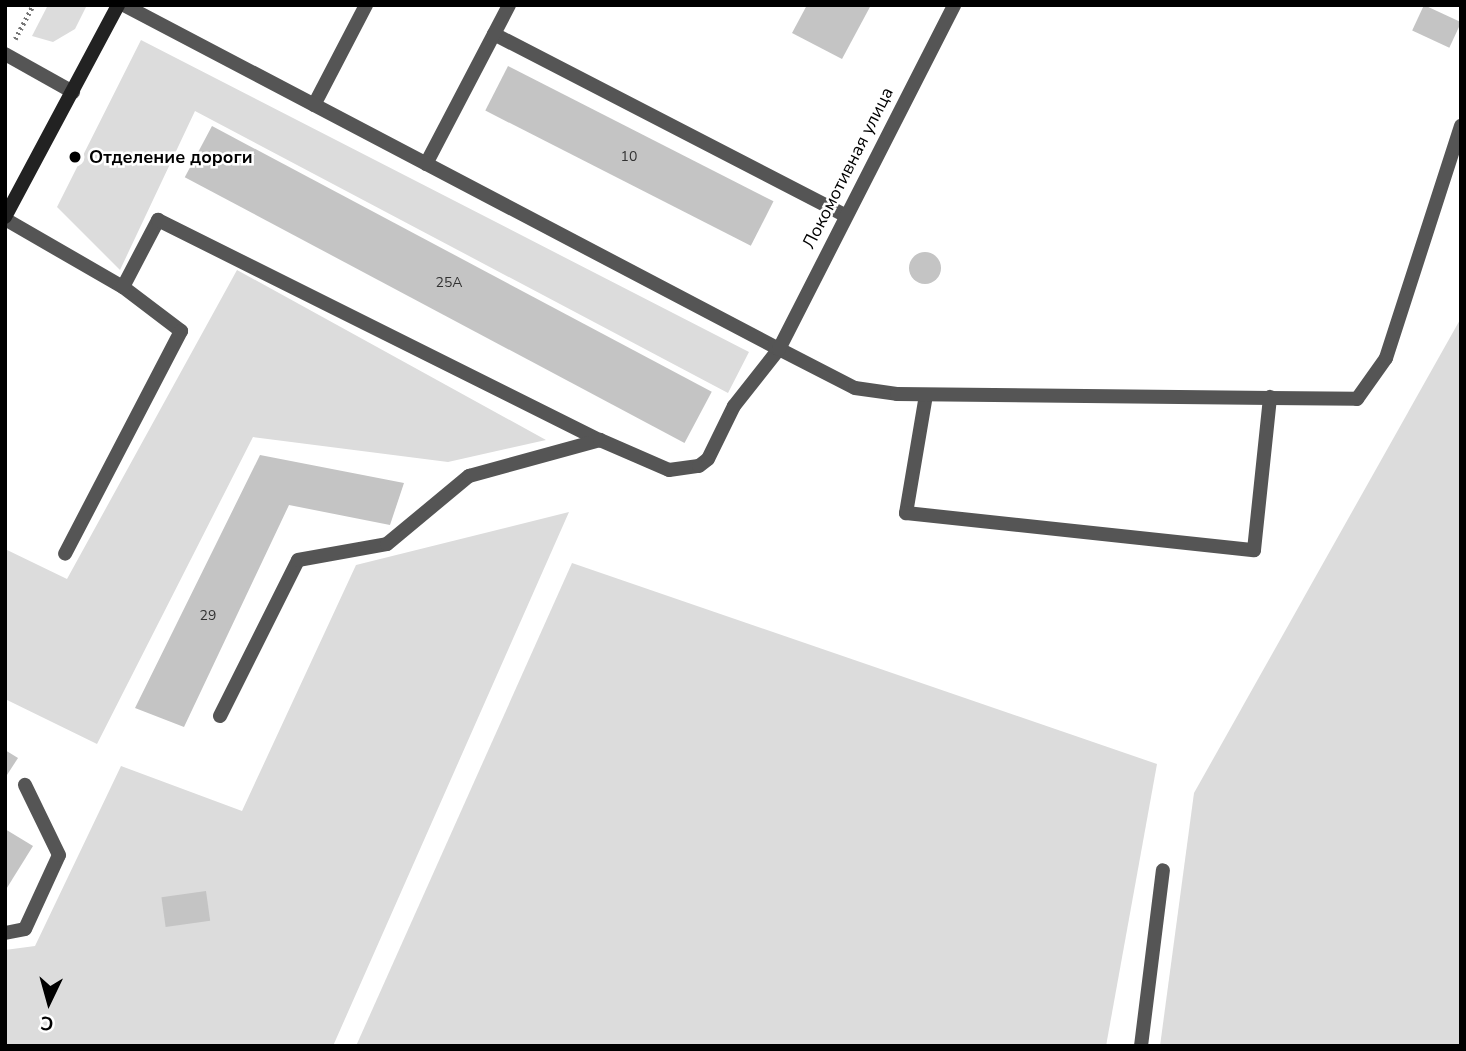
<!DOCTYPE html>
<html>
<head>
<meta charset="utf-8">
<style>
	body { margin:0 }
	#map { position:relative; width:1466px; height:1051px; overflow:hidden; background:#fff; font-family:"Nunito Sans",sans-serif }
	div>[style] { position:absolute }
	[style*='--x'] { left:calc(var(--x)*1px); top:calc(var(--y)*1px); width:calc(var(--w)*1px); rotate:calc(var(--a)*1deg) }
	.green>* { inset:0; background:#dcdcdc }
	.building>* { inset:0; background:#c4c4c4; transform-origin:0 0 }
	.round { border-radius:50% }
	.path>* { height:4.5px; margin-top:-2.25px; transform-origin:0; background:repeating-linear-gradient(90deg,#777 0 2px,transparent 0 5.5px) }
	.lane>* { height:14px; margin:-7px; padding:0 7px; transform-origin:7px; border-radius:7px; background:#555 }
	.street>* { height:14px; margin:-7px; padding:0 7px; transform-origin:7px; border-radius:7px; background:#555 }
	.secondary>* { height:14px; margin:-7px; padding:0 7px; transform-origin:7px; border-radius:7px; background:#222 }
	.dots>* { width:19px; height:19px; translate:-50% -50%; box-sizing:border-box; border:4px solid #fff; border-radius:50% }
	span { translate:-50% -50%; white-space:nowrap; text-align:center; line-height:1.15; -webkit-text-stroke:5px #fff; paint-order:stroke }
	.number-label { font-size:14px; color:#313131 }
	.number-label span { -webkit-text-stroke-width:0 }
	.poi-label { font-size:18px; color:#000; font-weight:700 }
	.left { translate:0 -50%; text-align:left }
	.street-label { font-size:18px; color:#000 }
	.frame { position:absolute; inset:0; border:7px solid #000; pointer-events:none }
	.north { position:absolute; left:14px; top:967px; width:70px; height:70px; -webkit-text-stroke:5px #fff; paint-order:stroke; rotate:185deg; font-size:19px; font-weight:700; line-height:28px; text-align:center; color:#000 }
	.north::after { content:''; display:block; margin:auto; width:24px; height:32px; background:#000; clip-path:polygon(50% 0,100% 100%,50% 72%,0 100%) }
</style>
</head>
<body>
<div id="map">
	<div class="green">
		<i style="clip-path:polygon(48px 5px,87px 5px,75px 29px,53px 42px,32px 36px)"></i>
		<i style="clip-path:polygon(141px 40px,749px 352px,728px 393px,195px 111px,120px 270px,57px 207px)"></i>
		<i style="clip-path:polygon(237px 270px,546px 440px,448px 462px,253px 437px,97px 744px,5px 699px,5px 549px,67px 579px)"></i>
		<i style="clip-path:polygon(1461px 318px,1461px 1046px,1160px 1046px,1194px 793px)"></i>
		<i style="clip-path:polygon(569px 512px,333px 1046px,5px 1046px,5px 950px,35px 946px,121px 766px,242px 811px,356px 565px)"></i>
		<i style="clip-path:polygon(572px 563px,1157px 764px,1106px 1046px,356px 1046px)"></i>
	</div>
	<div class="building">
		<i style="clip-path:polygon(807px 5px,871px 5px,842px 59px,792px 33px)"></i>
		<i style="left:1424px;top:5px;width:41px;height:28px;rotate:25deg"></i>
		<i style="left:508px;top:66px;width:298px;height:50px;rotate:27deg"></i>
		<i style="left:212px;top:126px;width:566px;height:58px;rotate:28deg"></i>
		<i class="round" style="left:909px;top:252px;width:32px;height:32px"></i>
		<i style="clip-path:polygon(260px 455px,404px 483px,390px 525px,289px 505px,184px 727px,135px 708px)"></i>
		<i style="clip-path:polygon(5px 750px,18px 758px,5px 778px)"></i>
		<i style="clip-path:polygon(5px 829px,33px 846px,5px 891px)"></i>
		<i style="left:206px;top:891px;width:30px;height:45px;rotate:82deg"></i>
	</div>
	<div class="path">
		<i style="--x:15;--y:39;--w:38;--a:-62"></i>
	</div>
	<div class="lane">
		<i style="--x:494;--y:34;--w:395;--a:27.3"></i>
		<i style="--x:5;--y:54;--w:78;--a:29.2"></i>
		<i style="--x:314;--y:105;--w:113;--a:-62.5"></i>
		<i style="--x:426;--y:164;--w:179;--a:-62.4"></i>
		<i style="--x:5;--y:219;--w:136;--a:30"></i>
		<i style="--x:123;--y:287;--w:73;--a:37.2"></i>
		<i style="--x:181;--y:331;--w:251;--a:117.5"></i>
		<i style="--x:123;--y:287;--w:76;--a:-62.4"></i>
		<i style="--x:158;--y:220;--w:494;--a:26.5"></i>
		<i style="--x:926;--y:395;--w:120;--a:99.6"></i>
		<i style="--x:906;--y:513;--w:350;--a:6.1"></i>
		<i style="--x:1254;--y:550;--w:154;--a:-84"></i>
		<i style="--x:220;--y:716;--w:174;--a:-63.4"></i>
		<i style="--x:298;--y:560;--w:90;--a:-10.2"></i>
		<i style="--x:387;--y:544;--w:107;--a:-39.7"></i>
		<i style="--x:469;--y:476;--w:136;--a:-15.4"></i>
		<i style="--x:600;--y:440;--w:75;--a:23.5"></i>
		<i style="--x:669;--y:470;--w:30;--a:-8"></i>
		<i style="--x:699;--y:466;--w:11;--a:-38"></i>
		<i style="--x:708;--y:459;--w:59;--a:-63.9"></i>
		<i style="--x:734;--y:406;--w:73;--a:-51.7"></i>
		<i style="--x:779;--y:349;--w:85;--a:27.2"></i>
		<i style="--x:855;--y:388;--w:42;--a:8.1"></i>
		<i style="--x:897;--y:394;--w:460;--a:0.6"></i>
		<i style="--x:1357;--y:399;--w:50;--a:-54.7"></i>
		<i style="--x:1386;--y:358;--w:244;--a:-72.1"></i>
		<i style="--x:5;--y:933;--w:20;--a:-11"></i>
		<i style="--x:25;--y:929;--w:81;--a:-65.3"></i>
		<i style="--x:59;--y:855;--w:78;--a:-115.9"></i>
		<i style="--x:1141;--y:1046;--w:177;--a:-82.9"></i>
	</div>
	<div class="street">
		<i style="--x:124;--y:5;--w:740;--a:27.71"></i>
		<i style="--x:779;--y:349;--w:386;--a:-63"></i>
	</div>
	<div class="secondary">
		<i style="--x:5;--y:217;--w:240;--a:-61.9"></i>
	</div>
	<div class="dots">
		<i style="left:75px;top:157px;background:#000"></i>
	</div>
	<div class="number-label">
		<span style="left:629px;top:157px">10</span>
		<span style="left:449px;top:283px">25А</span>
		<span style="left:208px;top:616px">29</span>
	</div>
	<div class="poi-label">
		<span class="left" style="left:89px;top:157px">Отделение дороги</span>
	</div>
	<div class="street-label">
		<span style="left:848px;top:168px;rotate:-63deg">Локомотивная улица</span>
	</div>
	<div class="frame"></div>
	<div class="north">С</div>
</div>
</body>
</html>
